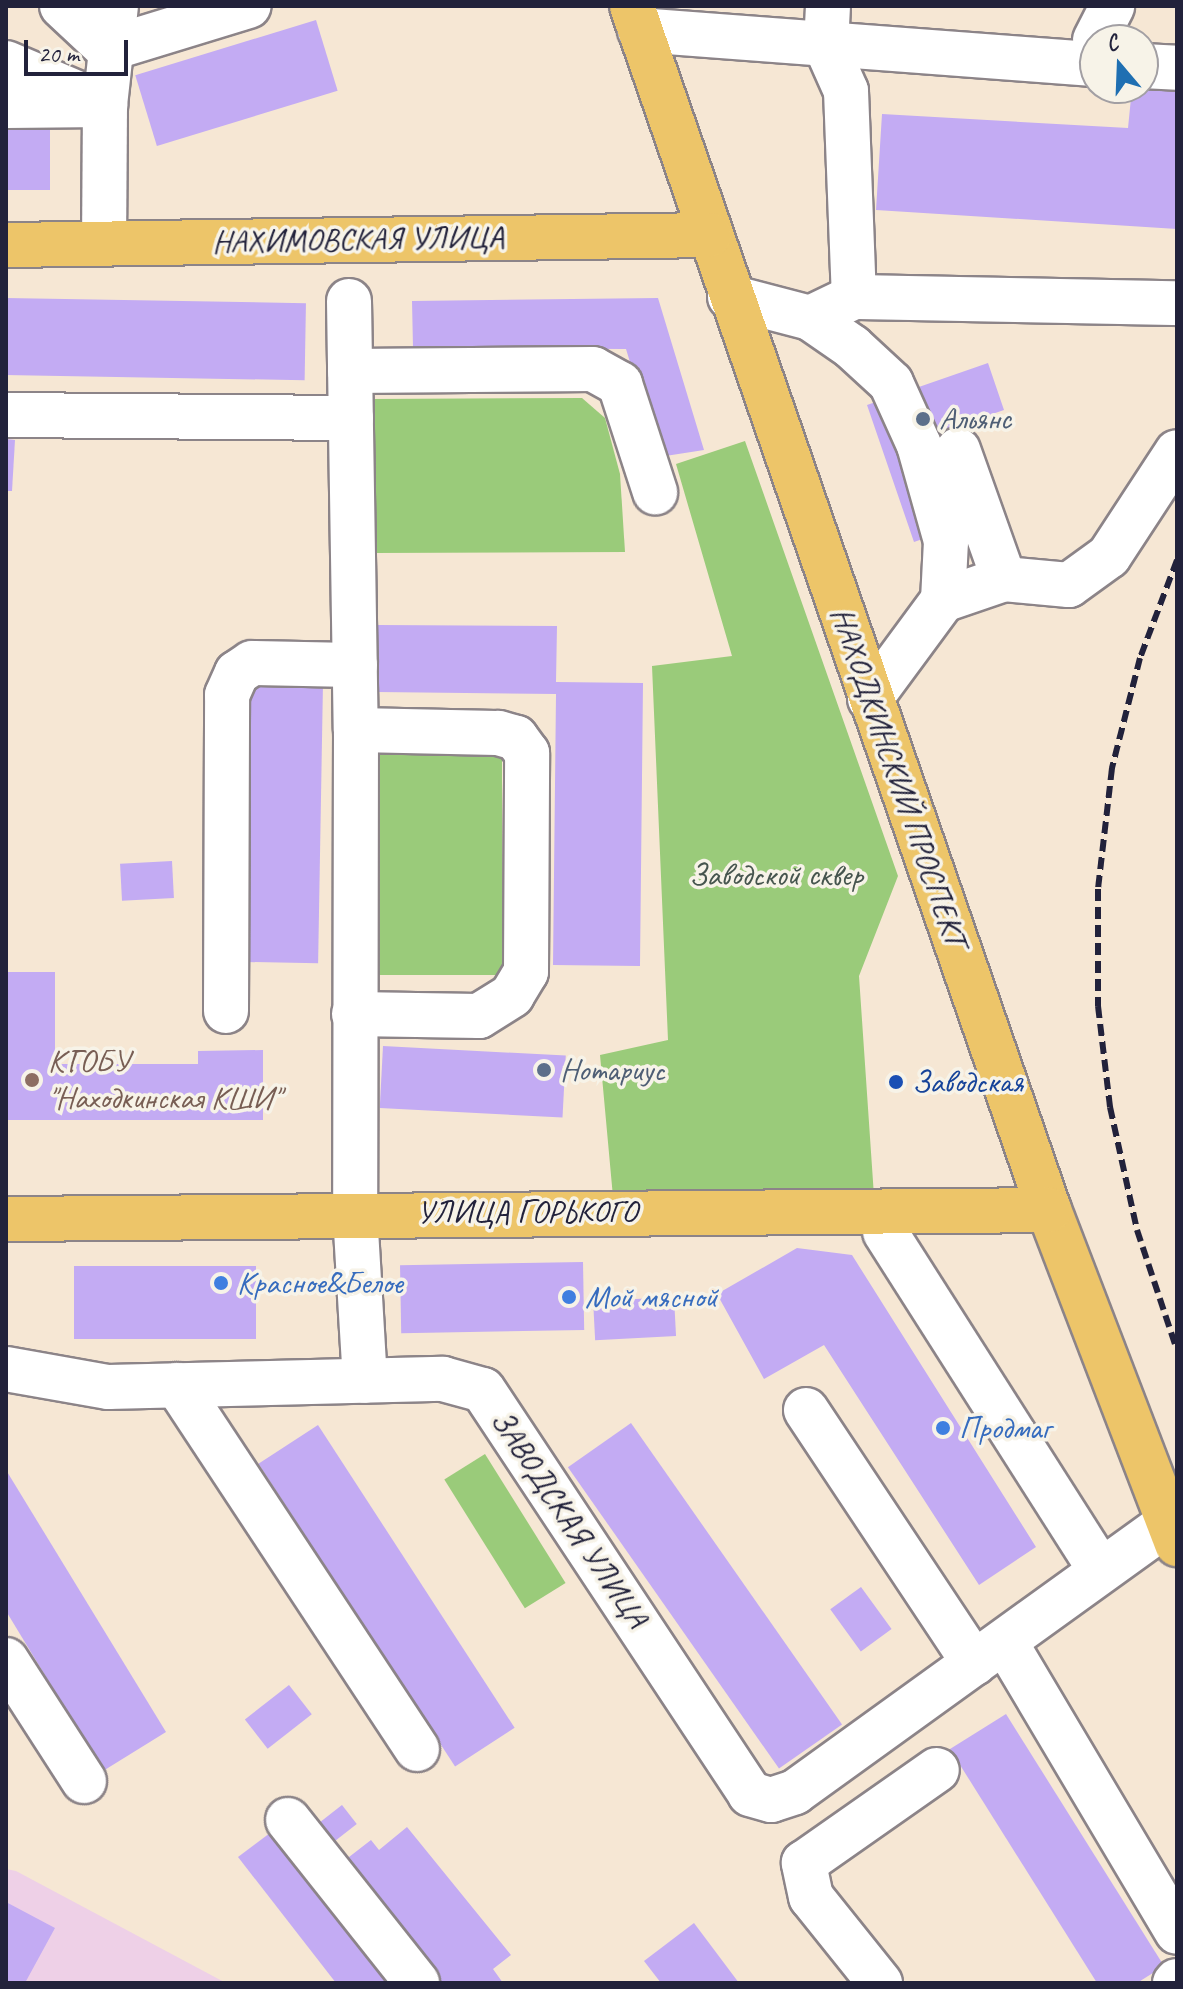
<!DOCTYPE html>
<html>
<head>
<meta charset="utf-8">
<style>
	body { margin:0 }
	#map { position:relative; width:1183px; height:1989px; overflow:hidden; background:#f6e7d4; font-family:Caveat,sans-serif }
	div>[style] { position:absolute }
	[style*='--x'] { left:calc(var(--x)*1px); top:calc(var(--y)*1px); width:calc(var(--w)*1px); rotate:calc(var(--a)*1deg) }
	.built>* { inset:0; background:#eed0e7 }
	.green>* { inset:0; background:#9acb7a; transform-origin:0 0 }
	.building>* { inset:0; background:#c3abf3; transform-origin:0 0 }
	.roads { filter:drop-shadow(2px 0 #8c8488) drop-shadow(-2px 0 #8c8488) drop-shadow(0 2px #8c8488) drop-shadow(0 -2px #8c8488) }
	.minor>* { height:44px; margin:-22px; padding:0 22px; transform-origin:22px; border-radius:22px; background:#fff }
	.major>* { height:44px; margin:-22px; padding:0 22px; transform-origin:22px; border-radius:22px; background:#edc569 }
	.rail>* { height:6px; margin-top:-3px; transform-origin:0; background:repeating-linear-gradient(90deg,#22223b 0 12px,transparent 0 18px) }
	.dots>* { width:22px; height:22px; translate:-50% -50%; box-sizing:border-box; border:4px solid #f7f3e8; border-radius:50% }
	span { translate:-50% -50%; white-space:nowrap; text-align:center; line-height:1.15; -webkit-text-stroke:7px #f7f3e8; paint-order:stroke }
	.street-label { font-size:32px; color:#22223b }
	.service-label { font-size:32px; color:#4e5e75 }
	.left { translate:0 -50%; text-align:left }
	.park-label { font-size:32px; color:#46554e }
	.education-label { font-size:32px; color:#785e54 }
	.transit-label { font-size:32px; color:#164399 }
	.shop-label { font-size:32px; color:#366cbe }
	.frame { position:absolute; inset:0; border:8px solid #22223b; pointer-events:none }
	.north { position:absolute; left:1079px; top:24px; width:80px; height:80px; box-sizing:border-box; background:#f7f3e8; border:2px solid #a29fa3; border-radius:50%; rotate:341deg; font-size:22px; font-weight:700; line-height:32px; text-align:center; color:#22223b }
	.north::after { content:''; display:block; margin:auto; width:28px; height:36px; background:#1f6fb2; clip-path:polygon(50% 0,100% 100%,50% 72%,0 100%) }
	.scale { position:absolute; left:24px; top:40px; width:104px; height:36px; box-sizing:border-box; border:4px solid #22223b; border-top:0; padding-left:10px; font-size:24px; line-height:28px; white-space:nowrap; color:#22223b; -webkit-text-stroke:6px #f7f3e8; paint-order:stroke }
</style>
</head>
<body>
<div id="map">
	<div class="built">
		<i style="clip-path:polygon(6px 1869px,16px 1871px,226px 1983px,6px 1983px)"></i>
	</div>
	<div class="green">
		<i style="clip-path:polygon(582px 398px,605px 418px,620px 474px,625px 552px,373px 553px,370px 399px)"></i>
		<i style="clip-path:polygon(745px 441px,898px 876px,859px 976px,874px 1196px,613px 1197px,600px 1055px,668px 1040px,652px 666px,732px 656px,676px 464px)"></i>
		<i style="left:375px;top:751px;width:127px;height:224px"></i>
		<i style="left:485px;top:1454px;width:152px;height:48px;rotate:58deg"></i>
	</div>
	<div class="building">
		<i style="left:316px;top:20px;width:74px;height:189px;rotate:73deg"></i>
		<i style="clip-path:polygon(1132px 88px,1177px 90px,1177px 229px,876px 210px,882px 114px,1128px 128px)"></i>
		<i style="left:6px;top:122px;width:44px;height:68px"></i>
		<i style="left:6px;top:298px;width:300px;height:77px;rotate:1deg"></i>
		<i style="clip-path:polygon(658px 298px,704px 450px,659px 457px,626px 349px,413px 348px,412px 301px)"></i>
		<i style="clip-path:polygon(988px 363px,1004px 410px,925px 437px,957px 527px,914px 542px,867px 405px)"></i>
		<i style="clip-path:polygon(6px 439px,15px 440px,12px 491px,6px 491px)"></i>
		<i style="clip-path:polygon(378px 625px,557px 626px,556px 682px,643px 683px,640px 966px,553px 965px,556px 694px,377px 692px)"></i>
		<i style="left:250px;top:682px;width:73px;height:280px;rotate:1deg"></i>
		<i style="left:172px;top:861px;width:37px;height:52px;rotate:87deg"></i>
		<i style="clip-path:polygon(6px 972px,55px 972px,55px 1064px,198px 1064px,198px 1051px,263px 1050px,263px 1120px,6px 1120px)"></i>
		<i style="left:383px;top:1046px;width:183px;height:62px;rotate:3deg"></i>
		<i style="clip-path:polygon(797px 1248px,852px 1255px,1036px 1547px,979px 1585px,824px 1345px,764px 1379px,717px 1294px)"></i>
		<i style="left:583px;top:1262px;width:68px;height:183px;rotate:89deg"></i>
		<i style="left:256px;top:1266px;width:73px;height:182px;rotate:90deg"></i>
		<i style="left:674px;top:1297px;width:39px;height:81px;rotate:87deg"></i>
		<i style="left:631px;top:1423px;width:368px;height:77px;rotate:55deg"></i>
		<i style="left:318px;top:1425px;width:361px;height:71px;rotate:57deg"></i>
		<i style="clip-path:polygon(6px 1470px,166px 1732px,103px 1771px,6px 1611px)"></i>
		<i style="left:861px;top:1587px;width:52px;height:38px;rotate:54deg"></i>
		<i style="left:289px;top:1685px;width:37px;height:56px;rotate:52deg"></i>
		<i style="clip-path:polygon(1006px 1714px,1164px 1966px,1137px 1983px,1097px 1983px,950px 1749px)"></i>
		<i style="left:342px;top:1805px;width:24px;height:37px;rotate:52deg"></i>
		<i style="clip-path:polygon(407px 1827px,511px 1955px,493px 1969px,503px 1983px,433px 1983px,340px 1864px,371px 1840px,379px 1850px)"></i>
		<i style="clip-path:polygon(274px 1830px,389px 1983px,336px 1983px,238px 1857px)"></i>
		<i style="clip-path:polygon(6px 1902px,55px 1928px,25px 1983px,6px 1983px)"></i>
		<i style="clip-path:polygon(694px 1923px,739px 1983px,661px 1983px,644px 1961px)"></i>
	</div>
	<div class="roads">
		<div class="minor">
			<i style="--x:62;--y:6;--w:63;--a:43.1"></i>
			<i style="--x:828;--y:6;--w:40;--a:92.9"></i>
			<i style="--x:826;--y:46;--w:49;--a:66"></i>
			<i style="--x:846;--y:91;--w:206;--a:87.8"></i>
			<i style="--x:640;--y:30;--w:456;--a:4.3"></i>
			<i style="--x:1095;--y:40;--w:38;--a:-63"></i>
			<i style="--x:108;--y:49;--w:147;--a:-17"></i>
			<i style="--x:6;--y:63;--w:108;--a:23"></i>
			<i style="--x:105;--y:105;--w:138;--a:90.4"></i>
			<i style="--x:1143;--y:66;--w:34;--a:3"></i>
			<i style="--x:6;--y:106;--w:99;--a:-0.6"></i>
			<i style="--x:105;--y:105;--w:100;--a:-83.7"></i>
			<i style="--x:730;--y:297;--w:83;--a:14.7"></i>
			<i style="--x:810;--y:318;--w:51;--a:34.6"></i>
			<i style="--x:852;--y:347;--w:53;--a:42.7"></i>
			<i style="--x:891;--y:383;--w:68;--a:65.7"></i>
			<i style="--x:919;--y:445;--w:100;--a:74.3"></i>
			<i style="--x:946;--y:541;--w:59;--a:92.9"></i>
			<i style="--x:943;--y:600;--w:123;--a:126.4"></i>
			<i style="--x:349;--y:301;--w:429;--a:89.1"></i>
			<i style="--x:356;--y:730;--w:483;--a:90.1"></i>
			<i style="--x:355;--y:1213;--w:168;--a:86.6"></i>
			<i style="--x:810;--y:318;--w:49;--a:-25.5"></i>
			<i style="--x:854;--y:297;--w:323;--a:1.1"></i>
			<i style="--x:350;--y:371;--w:243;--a:-0.5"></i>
			<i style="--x:593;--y:369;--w:31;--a:29"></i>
			<i style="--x:620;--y:384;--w:114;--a:72"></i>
			<i style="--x:6;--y:415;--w:345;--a:0.5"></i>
			<i style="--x:958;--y:450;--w:137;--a:70.4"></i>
			<i style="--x:943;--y:600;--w:65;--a:-19"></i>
			<i style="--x:1004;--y:579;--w:65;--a:5.3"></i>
			<i style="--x:1069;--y:585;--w:49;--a:-35.9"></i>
			<i style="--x:1109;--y:556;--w:124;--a:-56.8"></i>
			<i style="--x:226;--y:1011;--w:316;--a:-89.8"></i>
			<i style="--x:227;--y:695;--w:24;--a:-66"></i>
			<i style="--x:237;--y:673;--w:18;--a:-34"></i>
			<i style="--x:252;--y:663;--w:103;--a:1.1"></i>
			<i style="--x:354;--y:1014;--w:125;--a:0.9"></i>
			<i style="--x:479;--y:1016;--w:39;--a:-32"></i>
			<i style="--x:512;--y:995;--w:27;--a:-59"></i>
			<i style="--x:526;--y:972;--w:219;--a:-89.7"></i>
			<i style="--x:527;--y:753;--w:19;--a:-126"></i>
			<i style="--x:516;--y:738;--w:19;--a:-164"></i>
			<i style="--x:498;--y:733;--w:142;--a:-178.8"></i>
			<i style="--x:885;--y:1232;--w:400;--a:57.5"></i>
			<i style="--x:6;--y:1369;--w:104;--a:10"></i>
			<i style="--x:108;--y:1387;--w:335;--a:-1.4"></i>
			<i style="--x:443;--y:1379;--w:41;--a:15.4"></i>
			<i style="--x:483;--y:1390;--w:484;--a:56.5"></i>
			<i style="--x:750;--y:1794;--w:22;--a:16"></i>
			<i style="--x:771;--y:1800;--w:25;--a:-18"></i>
			<i style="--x:795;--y:1792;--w:461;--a:-35.8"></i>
			<i style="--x:177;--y:1385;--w:436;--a:56.6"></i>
			<i style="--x:806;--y:1410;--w:304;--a:56.4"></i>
			<i style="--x:1005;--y:1642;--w:337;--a:59.3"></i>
			<i style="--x:6;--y:1660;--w:144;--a:57.2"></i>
			<i style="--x:288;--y:1820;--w:208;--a:51.6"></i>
			<i style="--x:880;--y:1983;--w:110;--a:-128.7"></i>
			<i style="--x:811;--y:1897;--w:35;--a:-102"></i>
			<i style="--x:804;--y:1863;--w:162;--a:-35"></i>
			<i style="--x:1175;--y:1983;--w:3;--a:-45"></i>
		</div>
		<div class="major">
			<i style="--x:632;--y:6;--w:1274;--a:70.9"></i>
			<i style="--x:1049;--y:1210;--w:358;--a:69"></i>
			<i style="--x:6;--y:245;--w:703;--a:-0.81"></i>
			<i style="--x:6;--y:1219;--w:1043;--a:-0.49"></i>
		</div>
	</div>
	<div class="rail">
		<i style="--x:1177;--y:560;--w:105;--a:110.7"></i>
		<i style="--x:1140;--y:658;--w:114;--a:104.3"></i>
		<i style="--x:1112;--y:768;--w:122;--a:96.6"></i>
		<i style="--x:1098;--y:889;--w:117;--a:90"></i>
		<i style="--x:1098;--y:1006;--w:102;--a:83.2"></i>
		<i style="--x:1110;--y:1107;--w:126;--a:77.6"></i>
		<i style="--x:1137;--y:1230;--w:126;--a:71.6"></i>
	</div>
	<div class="dots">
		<i style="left:923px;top:419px;background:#5c6f8a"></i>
		<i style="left:544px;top:1070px;background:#5c6f8a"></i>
		<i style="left:32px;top:1080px;background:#8d6e63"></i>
		<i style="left:896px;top:1082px;background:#1a4fb4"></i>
		<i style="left:221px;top:1283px;background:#3f7fe0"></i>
		<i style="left:569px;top:1297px;background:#3f7fe0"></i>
		<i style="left:943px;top:1428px;background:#3f7fe0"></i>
	</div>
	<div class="street-label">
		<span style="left:358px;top:240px;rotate:-1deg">НАХИМОВСКАЯ УЛИЦА</span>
		<span style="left:898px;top:777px;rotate:71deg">НАХОДКИНСКИЙ ПРОСПЕКТ</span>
		<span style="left:527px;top:1212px">УЛИЦА ГОРЬКОГО</span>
		<span style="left:569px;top:1519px;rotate:56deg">ЗАВОДСКАЯ УЛИЦА</span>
	</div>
	<div class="service-label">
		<span class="left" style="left:939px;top:419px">Альянс</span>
		<span class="left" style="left:560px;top:1070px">Нотариус</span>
	</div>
	<div class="park-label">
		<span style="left:776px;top:875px">Заводской сквер</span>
	</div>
	<div class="education-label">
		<span class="left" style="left:48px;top:1080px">КГОБУ<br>"Находкинская КШИ"</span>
	</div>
	<div class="transit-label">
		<span class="left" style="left:912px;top:1082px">Заводская</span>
	</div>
	<div class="shop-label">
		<span class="left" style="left:237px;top:1283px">Красное&amp;Белое</span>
		<span class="left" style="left:585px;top:1297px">Мой мясной</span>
		<span class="left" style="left:959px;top:1428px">Продмаг</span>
	</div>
	<div class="frame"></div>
	<div class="north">С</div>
	<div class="scale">20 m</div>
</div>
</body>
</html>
